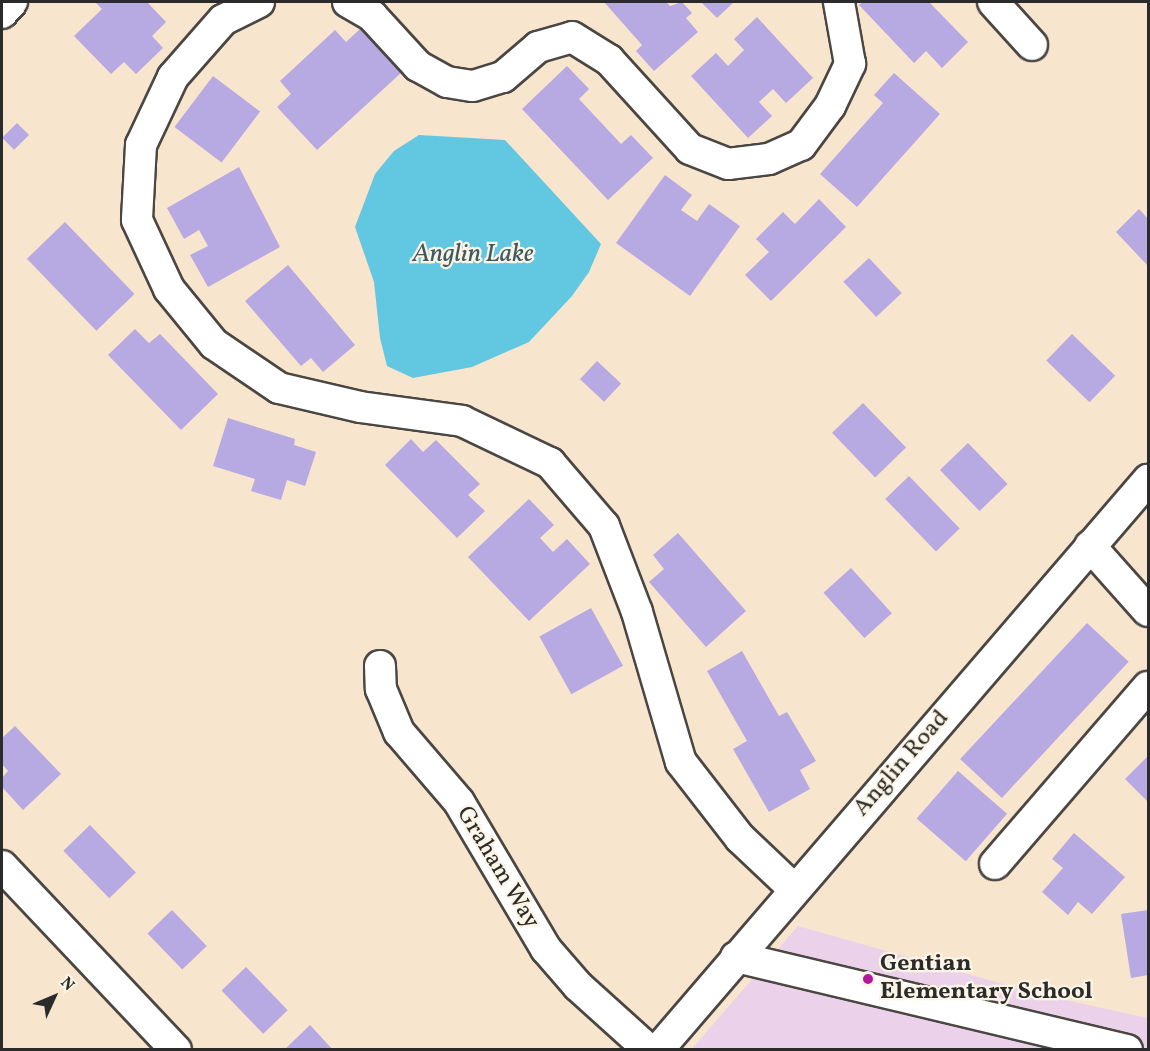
<!DOCTYPE html>
<html>
<head>
<meta charset="utf-8">
<style>
	body { margin:0 }
	#map { position:relative; width:1150px; height:1051px; overflow:hidden; background:#f8e5ce; font-family:Vollkorn,serif }
	div>[style] { position:absolute }
	[style*='--x'] { left:calc(var(--x)*1px); top:calc(var(--y)*1px); width:calc(var(--w)*1px); rotate:calc(var(--a)*1deg) }
	.built>* { inset:0; background:#ecd1ea }
	.water>* { inset:0; background:#62c7e0 }
	.building>* { inset:0; background:#b7a9e2; transform-origin:0 0 }
	.roads { filter:drop-shadow(2px 0 #4a4743) drop-shadow(-2px 0 #4a4743) drop-shadow(0 2px #4a4743) drop-shadow(0 -2px #4a4743) }
	.minor>* { height:30px; margin:-15px; padding:0 15px; transform-origin:15px; border-radius:15px; background:#fff }
	.dots>* { width:16px; height:16px; translate:-50% -50%; box-sizing:border-box; border:3px solid #fcf5e5; border-radius:50% }
	span { translate:-50% -50%; white-space:nowrap; text-align:center; line-height:1.15; -webkit-text-stroke:4.5px #fcf5e5; paint-order:stroke }
	.street-label { font-size:24px; color:#2b2b2b }
	.poi-label { font-size:24px; color:#2b2b2b; font-weight:700 }
	.left { translate:0 -50%; text-align:left }
	.water-label { font-size:26px; color:#3c5a61; font-style:italic }
	.frame { position:absolute; inset:0; border:3px solid #2b2b2b; pointer-events:none }
	.north { position:absolute; left:24px; top:967px; width:60px; height:60px; -webkit-text-stroke:4px #fcf5e5; paint-order:stroke; rotate:46deg; font-size:16px; font-weight:700; line-height:24px; text-align:center; color:#2b2b2b }
	.north::after { content:''; display:block; margin:auto; width:21px; height:27px; background:#2b2b2b; clip-path:polygon(50% 0,100% 100%,50% 72%,0 100%) }
</style>
</head>
<body>
<div id="map">
	<div class="built">
		<i style="clip-path:polygon(798px 926px,1038px 994px,1148px 1018px,1148px 1049px,691px 1050px)"></i>
	</div>
	<div class="water">
		<i style="clip-path:polygon(419px 135px,505px 140px,601px 244px,589px 272px,572px 296px,529px 342px,472px 367px,413px 378px,387px 366px,380px 338px,374px 282px,355px 227px,375px 174px,394px 151px)"></i>
	</div>
	<div class="building">
		<i style="clip-path:polygon(95px 2px,147px 2px,166px 22px,152px 36px,163px 48px,136px 74px,124px 62px,111px 74px,74px 36px,102px 9px)"></i>
		<i style="clip-path:polygon(604px 2px,666px 2px,670px 6px,682px 2px,692px 13px,686px 18px,698px 32px,654px 71px,636px 51px,642px 45px)"></i>
		<i style="clip-path:polygon(701px 2px,734px 2px,717px 18px)"></i>
		<i style="clip-path:polygon(862px 2px,929px 2px,968px 42px,942px 68px,926px 51px,914px 63px,859px 5px)"></i>
		<i style="clip-path:polygon(757px 17px,813px 78px,786px 103px,773px 89px,759px 102px,772px 116px,748px 138px,691px 76px,716px 53px,728px 66px,744px 50px,734px 39px)"></i>
		<i style="clip-path:polygon(361px 28px,402px 72px,317px 150px,277px 107px,291px 94px,280px 81px,335px 30px,346px 42px)"></i>
		<i style="clip-path:polygon(567px 66px,589px 89px,579px 99px,621px 144px,631px 135px,653px 158px,608px 200px,522px 109px)"></i>
		<i style="clip-path:polygon(894px 73px,940px 114px,857px 207px,820px 174px,883px 103px,874px 95px)"></i>
		<i style="left:213px;top:76px;width:59px;height:64px;rotate:37deg"></i>
		<i style="left:17px;top:123px;width:17px;height:21px;rotate:45deg"></i>
		<i style="clip-path:polygon(239px 167px,280px 247px,208px 287px,190px 255px,208px 246px,199px 230px,184px 239px,167px 208px)"></i>
		<i style="clip-path:polygon(665px 175px,692px 195px,681px 210px,697px 221px,709px 204px,740px 226px,690px 296px,616px 243px)"></i>
		<i style="clip-path:polygon(819px 199px,846px 227px,771px 301px,745px 275px,769px 252px,756px 239px,783px 212px,795px 224px)"></i>
		<i style="clip-path:polygon(1139px 209px,1148px 219px,1148px 266px,1116px 232px)"></i>
		<i style="left:65px;top:222px;width:100px;height:53px;rotate:46deg"></i>
		<i style="left:869px;top:258px;width:48px;height:35px;rotate:47deg"></i>
		<i style="clip-path:polygon(288px 265px,355px 345px,323px 372px,311px 358px,301px 366px,245px 301px)"></i>
		<i style="clip-path:polygon(135px 329px,149px 343px,160px 334px,218px 394px,181px 430px,108px 355px)"></i>
		<i style="left:1072px;top:334px;width:60px;height:37px;rotate:44deg"></i>
		<i style="left:597px;top:361px;width:33px;height:25px;rotate:43deg"></i>
		<i style="left:863px;top:403px;width:62px;height:43px;rotate:46deg"></i>
		<i style="clip-path:polygon(228px 418px,295px 439px,294px 445px,316px 452px,305px 486px,287px 480px,281px 500px,251px 491px,255px 479px,213px 466px)"></i>
		<i style="clip-path:polygon(411px 439px,423px 452px,436px 440px,480px 484px,468px 495px,485px 511px,457px 538px,385px 465px)"></i>
		<i style="left:968px;top:443px;width:57px;height:39px;rotate:46deg"></i>
		<i style="left:909px;top:476px;width:73px;height:33px;rotate:46deg"></i>
		<i style="clip-path:polygon(529px 499px,554px 525px,540px 538px,553px 552px,567px 539px,590px 564px,529px 621px,468px 557px)"></i>
		<i style="clip-path:polygon(678px 533px,746px 611px,706px 647px,649px 582px,664px 569px,653px 555px)"></i>
		<i style="left:851px;top:568px;width:61px;height:37px;rotate:48deg"></i>
		<i style="left:591px;top:608px;width:66px;height:59px;rotate:61deg"></i>
		<i style="left:1087px;top:623px;width:57px;height:186px;rotate:43deg"></i>
		<i style="clip-path:polygon(742px 651px,779px 716px,787px 712px,816px 761px,800px 770px,810px 789px,769px 812px,733px 749px,747px 741px,707px 671px)"></i>
		<i style="clip-path:polygon(15px 726px,61px 774px,23px 810px,2px 787px,2px 778px,8px 771px,2px 764px,2px 738px)"></i>
		<i style="clip-path:polygon(1148px 756px,1148px 802px,1125px 779px)"></i>
		<i style="left:958px;top:771px;width:65px;height:63px;rotate:41deg"></i>
		<i style="left:90px;top:825px;width:66px;height:37px;rotate:46deg"></i>
		<i style="clip-path:polygon(1074px 833px,1125px 877px,1092px 914px,1078px 902px,1068px 915px,1042px 892px,1063px 868px,1052px 859px)"></i>
		<i style="left:172px;top:910px;width:50px;height:34px;rotate:46deg"></i>
		<i style="clip-path:polygon(1148px 910px,1148px 975px,1131px 978px,1121px 914px)"></i>
		<i style="left:246px;top:967px;width:60px;height:34px;rotate:46deg"></i>
		<i style="clip-path:polygon(310px 1025px,333px 1050px,284px 1050px)"></i>
	</div>
	<div class="roads">
		<div class="minor">
			<i style="--x:259;--y:2;--w:40;--a:153.4"></i>
			<i style="--x:223;--y:20;--w:76;--a:131.3"></i>
			<i style="--x:173;--y:77;--w:75;--a:115.2"></i>
			<i style="--x:141;--y:145;--w:75;--a:93.1"></i>
			<i style="--x:137;--y:220;--w:76;--a:65.1"></i>
			<i style="--x:169;--y:289;--w:71;--a:50.7"></i>
			<i style="--x:214;--y:344;--w:78;--a:34.1"></i>
			<i style="--x:279;--y:388;--w:83;--a:13.2"></i>
			<i style="--x:360;--y:407;--w:103;--a:7.8"></i>
			<i style="--x:462;--y:421;--w:98;--a:25.5"></i>
			<i style="--x:550;--y:463;--w:83;--a:49.4"></i>
			<i style="--x:604;--y:526;--w:92;--a:69"></i>
			<i style="--x:637;--y:612;--w:156;--a:73.7"></i>
			<i style="--x:681;--y:762;--w:96;--a:52.2"></i>
			<i style="--x:740;--y:838;--w:74;--a:43.4"></i>
			<i style="--x:348;--y:2;--w:28;--a:30"></i>
			<i style="--x:372;--y:16;--w:68;--a:47.4"></i>
			<i style="--x:418;--y:66;--w:33;--a:29"></i>
			<i style="--x:447;--y:82;--w:26;--a:9"></i>
			<i style="--x:473;--y:86;--w:31;--a:-17"></i>
			<i style="--x:503;--y:77;--w:46;--a:-40.6"></i>
			<i style="--x:538;--y:47;--w:35;--a:-16"></i>
			<i style="--x:572;--y:37;--w:44;--a:31.9"></i>
			<i style="--x:609;--y:60;--w:120;--a:47.7"></i>
			<i style="--x:690;--y:149;--w:41;--a:21.5"></i>
			<i style="--x:728;--y:164;--w:41;--a:-7"></i>
			<i style="--x:769;--y:159;--w:35;--a:-24"></i>
			<i style="--x:801;--y:145;--w:49;--a:-53.4"></i>
			<i style="--x:830;--y:106;--w:47;--a:-64.5"></i>
			<i style="--x:850;--y:64;--w:63;--a:-100.1"></i>
			<i style="--x:993;--y:2;--w:58;--a:47.8"></i>
			<i style="--x:2;--y:13;--w:15;--a:-48"></i>
			<i style="--x:1090;--y:546;--w:87;--a:48.3"></i>
			<i style="--x:380;--y:666;--w:23;--a:88"></i>
			<i style="--x:381;--y:689;--w:47;--a:67.3"></i>
			<i style="--x:399;--y:732;--w:92;--a:49.4"></i>
			<i style="--x:459;--y:802;--w:171;--a:59.4"></i>
			<i style="--x:546;--y:949;--w:49;--a:49.1"></i>
			<i style="--x:578;--y:986;--w:96;--a:42"></i>
			<i style="--x:995;--y:864;--w:234;--a:-49.2"></i>
			<i style="--x:2;--y:866;--w:253;--a:46.6"></i>
			<i style="--x:736;--y:957;--w:402;--a:13.4"></i>
			<i style="--x:658;--y:1050;--w:752;--a:-49.32"></i>
		</div>
	</div>
	<div class="dots">
		<i style="left:868px;top:979px;background:#b5179e"></i>
	</div>
	<div class="street-label">
		<span style="left:902px;top:764px;rotate:-49deg">Anglin Road</span>
		<span style="left:497px;top:868px;rotate:59deg">Graham Way</span>
	</div>
	<div class="poi-label">
		<span class="left" style="left:880px;top:979px">Gentian<br>Elementary School</span>
	</div>
	<div class="water-label">
		<span style="left:473px;top:255px">Anglin Lake</span>
	</div>
	<div class="frame"></div>
	<div class="north">N</div>
</div>
</body>
</html>
